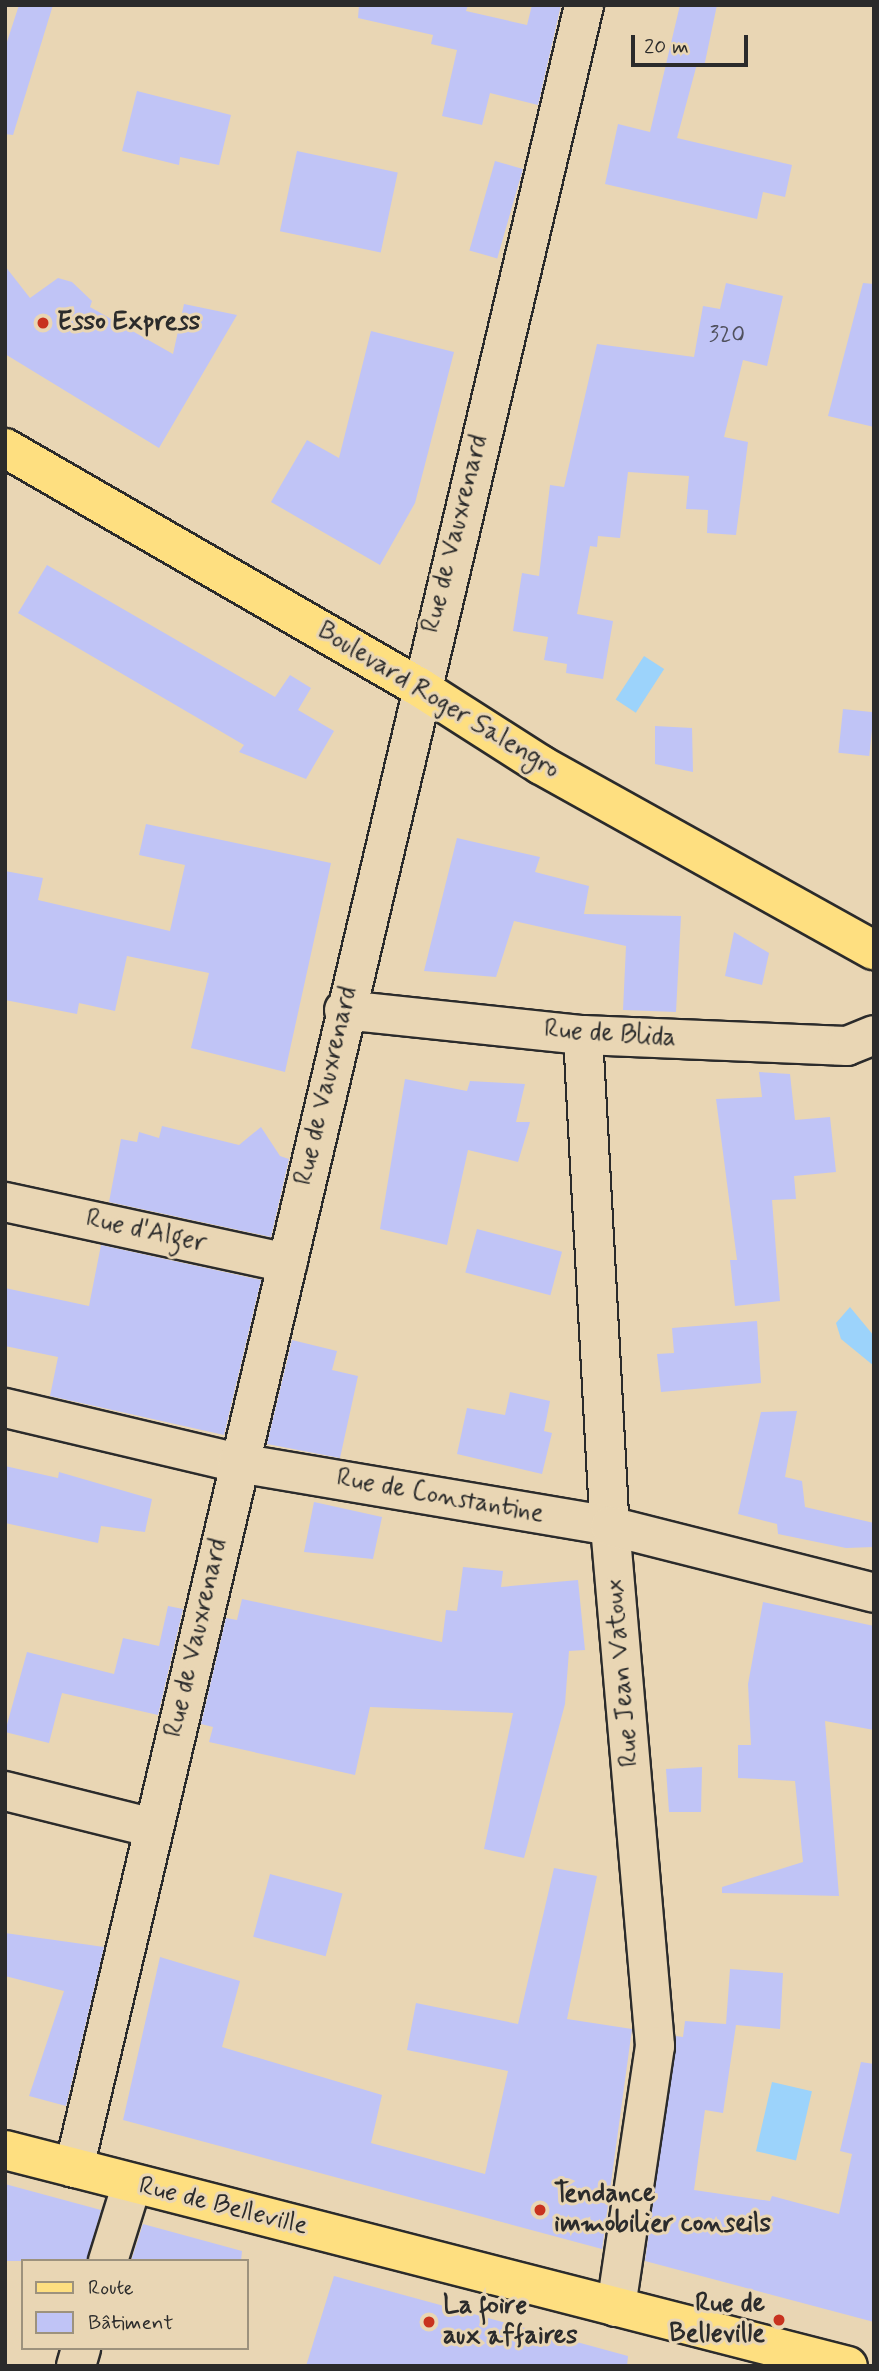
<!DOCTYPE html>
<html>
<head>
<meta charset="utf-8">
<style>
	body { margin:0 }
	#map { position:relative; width:879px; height:2371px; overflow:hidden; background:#e9d6b4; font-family:Mynerve,sans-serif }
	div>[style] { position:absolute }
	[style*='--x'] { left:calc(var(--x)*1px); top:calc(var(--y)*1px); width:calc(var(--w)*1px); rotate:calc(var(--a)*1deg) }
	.water>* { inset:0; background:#9cd3fb; transform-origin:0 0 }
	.building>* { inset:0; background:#c0c4f6; transform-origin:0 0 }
	.roads { filter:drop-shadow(2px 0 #2b2b2b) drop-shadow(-2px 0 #2b2b2b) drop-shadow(0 2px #2b2b2b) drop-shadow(0 -2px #2b2b2b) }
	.minor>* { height:38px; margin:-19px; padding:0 19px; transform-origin:19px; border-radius:19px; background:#e9d6b4 }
	.major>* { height:38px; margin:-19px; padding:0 19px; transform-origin:19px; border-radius:19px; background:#fedf80 }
	.dots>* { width:19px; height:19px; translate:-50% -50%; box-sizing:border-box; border:4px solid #e9d6b4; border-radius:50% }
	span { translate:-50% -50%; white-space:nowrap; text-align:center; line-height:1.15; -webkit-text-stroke:6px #e9d6b4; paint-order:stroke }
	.number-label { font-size:23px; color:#50515e }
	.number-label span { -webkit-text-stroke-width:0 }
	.poi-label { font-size:26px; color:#2b2b2b; font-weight:700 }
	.left { translate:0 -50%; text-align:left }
	.right { translate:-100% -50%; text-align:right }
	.street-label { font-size:26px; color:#2b2b2b }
	.frame { position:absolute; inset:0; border:7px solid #2b2b2b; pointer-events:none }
	.legend { position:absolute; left:21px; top:2259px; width:228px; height:91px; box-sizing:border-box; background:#e9d6b4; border:2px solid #9d927d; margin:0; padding:9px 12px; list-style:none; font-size:21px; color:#2b2b2b }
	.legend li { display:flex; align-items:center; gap:14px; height:35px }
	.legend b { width:35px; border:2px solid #9d927d }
	.scale { position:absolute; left:631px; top:35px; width:117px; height:32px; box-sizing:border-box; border:4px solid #2b2b2b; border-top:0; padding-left:9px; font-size:21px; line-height:24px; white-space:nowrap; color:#2b2b2b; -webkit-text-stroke:5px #e9d6b4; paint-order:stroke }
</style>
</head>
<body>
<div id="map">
	<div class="water">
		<i style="left:644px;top:656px;width:24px;height:52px;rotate:33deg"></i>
		<i style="clip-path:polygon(850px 1307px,874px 1336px,874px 1366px,841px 1339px,836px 1323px)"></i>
		<i style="left:772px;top:2082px;width:41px;height:71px;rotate:13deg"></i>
	</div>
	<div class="building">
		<i style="clip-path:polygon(19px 5px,53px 5px,13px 135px,5px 134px,5px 48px)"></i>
		<i style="clip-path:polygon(359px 5px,468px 5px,466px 11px,527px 25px,532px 5px,561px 5px,538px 105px,490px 93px,482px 125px,442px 116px,457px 50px,431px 44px,433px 35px,358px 18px)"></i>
		<i style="clip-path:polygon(680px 5px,717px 5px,704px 67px,697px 64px,677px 138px,792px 165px,785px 197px,763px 192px,757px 219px,605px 184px,618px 124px,650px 132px)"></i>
		<i style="clip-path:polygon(137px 91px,231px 115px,219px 165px,180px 157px,179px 165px,122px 151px)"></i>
		<i style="left:297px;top:151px;width:103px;height:82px;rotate:12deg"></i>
		<i style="left:495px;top:161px;width:29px;height:93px;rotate:16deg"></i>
		<i style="clip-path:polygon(5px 266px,30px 298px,58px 278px,72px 282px,92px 301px,90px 307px,173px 354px,184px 304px,237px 315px,159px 448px,5px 354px)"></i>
		<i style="clip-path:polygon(726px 283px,783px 296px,767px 366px,743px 360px,724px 437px,748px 442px,736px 535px,707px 533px,708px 510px,686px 509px,689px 476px,628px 472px,620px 538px,598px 536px,597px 547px,590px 546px,577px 614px,613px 621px,603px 679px,566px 673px,567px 664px,544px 660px,548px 637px,513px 631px,522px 573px,539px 576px,550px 485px,564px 487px,597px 344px,694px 357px,703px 306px,720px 309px)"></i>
		<i style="clip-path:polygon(863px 283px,874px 284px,874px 427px,828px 416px)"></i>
		<i style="clip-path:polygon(371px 331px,454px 352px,415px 503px,380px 565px,271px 502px,307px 440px,339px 458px)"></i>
		<i style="clip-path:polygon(47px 565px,275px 697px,290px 675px,311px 688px,298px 710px,334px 731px,306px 779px,239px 752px,244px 745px,18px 613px)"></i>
		<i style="left:843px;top:709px;width:31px;height:44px;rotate:6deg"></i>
		<i style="clip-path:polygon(655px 726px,692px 728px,693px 772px,655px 764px)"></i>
		<i style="clip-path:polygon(146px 824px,331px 863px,285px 1072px,191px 1048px,209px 973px,127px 956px,115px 1011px,79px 1003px,77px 1014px,5px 1000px,5px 871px,43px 878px,38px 900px,170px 931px,185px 865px,139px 855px)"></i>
		<i style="clip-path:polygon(457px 838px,540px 857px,535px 872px,589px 886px,584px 914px,681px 916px,676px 1012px,623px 1010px,626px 946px,514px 921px,496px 977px,424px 971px)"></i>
		<i style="clip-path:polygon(734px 932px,769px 953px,762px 985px,725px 976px)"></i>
		<i style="clip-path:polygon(759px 1072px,790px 1074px,795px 1120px,830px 1117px,836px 1172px,794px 1176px,796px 1199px,772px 1200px,780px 1301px,735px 1306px,730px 1260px,737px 1260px,716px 1099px,762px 1097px)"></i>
		<i style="clip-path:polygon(405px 1079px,467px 1091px,470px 1081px,525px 1084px,516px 1122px,530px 1122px,518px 1162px,468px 1150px,447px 1245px,380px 1229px)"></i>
		<i style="clip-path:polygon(162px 1126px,239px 1145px,261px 1127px,280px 1156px,289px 1159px,271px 1237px,109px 1202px,121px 1139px,137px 1142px,139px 1132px,159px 1138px)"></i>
		<i style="left:477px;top:1229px;width:88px;height:45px;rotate:15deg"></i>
		<i style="clip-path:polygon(101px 1245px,261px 1280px,224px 1435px,50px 1396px,58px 1357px,5px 1346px,5px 1288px,89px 1306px)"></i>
		<i style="clip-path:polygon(757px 1321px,761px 1383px,661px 1392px,657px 1354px,674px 1353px,672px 1328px)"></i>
		<i style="clip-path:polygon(292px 1340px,337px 1351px,332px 1370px,358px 1376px,340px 1458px,267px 1444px)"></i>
		<i style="clip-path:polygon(510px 1392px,550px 1401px,544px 1431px,552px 1433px,542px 1474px,457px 1454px,467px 1408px,505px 1415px)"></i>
		<i style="clip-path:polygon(797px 1411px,785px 1477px,802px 1481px,805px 1507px,874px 1523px,874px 1547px,846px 1548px,778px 1534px,777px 1524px,738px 1514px,761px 1412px)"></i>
		<i style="clip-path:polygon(5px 1466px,58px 1478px,59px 1472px,152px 1499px,145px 1532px,101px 1526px,98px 1543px,5px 1523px)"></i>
		<i style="clip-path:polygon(314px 1502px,382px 1517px,373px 1559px,304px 1552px)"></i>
		<i style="clip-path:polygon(463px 1567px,503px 1571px,501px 1587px,578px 1580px,585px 1650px,569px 1651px,565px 1704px,524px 1858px,484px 1849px,513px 1713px,370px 1707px,355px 1775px,209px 1742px,213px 1727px,201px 1724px,226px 1618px,237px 1620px,242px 1599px,442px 1642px,446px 1610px,457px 1611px)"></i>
		<i style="clip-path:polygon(763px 1602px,874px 1626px,874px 1730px,825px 1721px,839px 1896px,722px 1893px,722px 1887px,803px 1862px,795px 1781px,738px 1778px,738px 1745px,751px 1745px,748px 1684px)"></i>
		<i style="clip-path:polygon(168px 1606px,183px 1609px,158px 1715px,62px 1693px,49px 1743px,5px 1732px,27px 1652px,114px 1674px,123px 1638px,159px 1646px)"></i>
		<i style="clip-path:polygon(702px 1767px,701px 1812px,669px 1812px,666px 1769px)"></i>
		<i style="clip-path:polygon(554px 1868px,597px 1876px,567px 2019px,632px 2029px,602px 2249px,123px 2120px,160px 1957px,240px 1981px,222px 2047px,382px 2095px,371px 2143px,485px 2174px,508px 2071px,407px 2050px,416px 2003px,518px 2024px)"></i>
		<i style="left:270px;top:1874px;width:75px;height:65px;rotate:15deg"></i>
		<i style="clip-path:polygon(5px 1933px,104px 1947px,66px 2106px,29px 2096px,64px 1991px,5px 1976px)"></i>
		<i style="clip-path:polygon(730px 1969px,783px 1973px,780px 2029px,736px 2025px,723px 2113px,705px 2110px,694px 2190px,770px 2201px,772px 2196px,839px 2214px,852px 2154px,840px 2151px,861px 2062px,874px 2064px,874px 2322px,645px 2261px,676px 2036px,683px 2037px,685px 2021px,726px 2024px)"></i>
		<i style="clip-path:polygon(5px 2184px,101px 2210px,87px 2261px,5px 2261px)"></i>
		<i style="clip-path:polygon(143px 2224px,242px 2251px,241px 2261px,131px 2261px)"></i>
		<i style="clip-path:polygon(334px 2276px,628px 2356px,627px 2366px,306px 2366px)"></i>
	</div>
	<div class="roads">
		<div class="minor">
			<i style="--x:344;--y:1010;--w:240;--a:6"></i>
			<i style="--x:583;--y:1035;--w:264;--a:2.4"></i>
			<i style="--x:847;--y:1046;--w:29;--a:-22"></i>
			<i style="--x:583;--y:1035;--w:492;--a:86.9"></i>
			<i style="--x:610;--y:1526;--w:522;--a:85.05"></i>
			<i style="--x:655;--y:2046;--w:264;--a:98.5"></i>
			<i style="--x:5;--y:1202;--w:289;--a:12.2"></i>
			<i style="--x:5;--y:1408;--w:239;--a:13.3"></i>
			<i style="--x:238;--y:1463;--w:377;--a:9.6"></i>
			<i style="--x:610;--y:1526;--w:272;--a:14.2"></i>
			<i style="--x:5;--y:1791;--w:153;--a:14"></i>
			<i style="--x:74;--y:2168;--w:2222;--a:-76.73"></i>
			<i style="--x:108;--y:2261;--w:81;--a:-72.7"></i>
			<i style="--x:76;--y:2366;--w:19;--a:-74"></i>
		</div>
		<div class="major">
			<i style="--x:5;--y:448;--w:478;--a:30"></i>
			<i style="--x:419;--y:687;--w:145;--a:32.6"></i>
			<i style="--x:541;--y:765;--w:381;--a:29.1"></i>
			<i style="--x:5;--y:2150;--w:870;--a:14.37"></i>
		</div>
	</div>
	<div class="dots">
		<i style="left:43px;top:323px;background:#c8321e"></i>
		<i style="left:540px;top:2210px;background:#c8321e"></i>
		<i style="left:779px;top:2320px;background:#c8321e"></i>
		<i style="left:429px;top:2322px;background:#c8321e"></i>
	</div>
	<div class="number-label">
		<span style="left:727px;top:335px">320</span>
	</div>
	<div class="poi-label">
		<span class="left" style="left:57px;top:323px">Esso Express</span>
		<span class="left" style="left:554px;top:2210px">Tendance<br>immobilier conseils</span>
		<span class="right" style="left:765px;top:2320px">Rue de<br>Belleville</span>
		<span class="left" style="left:443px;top:2322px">La foire<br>aux affaires</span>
	</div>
	<div class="street-label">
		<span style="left:456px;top:534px;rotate:-76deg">Rue de Vauxrenard</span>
		<span style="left:438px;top:701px;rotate:31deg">Boulevard Roger Salengro</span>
		<span style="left:610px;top:1035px;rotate:4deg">Rue de Blida</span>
		<span style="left:327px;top:1086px;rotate:-77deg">Rue de Vauxrenard</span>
		<span style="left:146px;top:1232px;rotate:12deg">Rue d'Alger</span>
		<span style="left:440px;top:1497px;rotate:10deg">Rue de Constantine</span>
		<span style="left:197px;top:1638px;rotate:-77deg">Rue de Vauxrenard</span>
		<span style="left:623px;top:1673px;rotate:-95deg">Rue Jean Vatoux</span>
		<span style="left:223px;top:2207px;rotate:14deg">Rue de Belleville</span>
	</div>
	<div class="frame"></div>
	<ul class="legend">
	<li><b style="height:9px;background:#fedf80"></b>Route</li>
	<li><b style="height:19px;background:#c0c4f6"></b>Bâtiment</li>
	</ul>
	<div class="scale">20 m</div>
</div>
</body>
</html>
